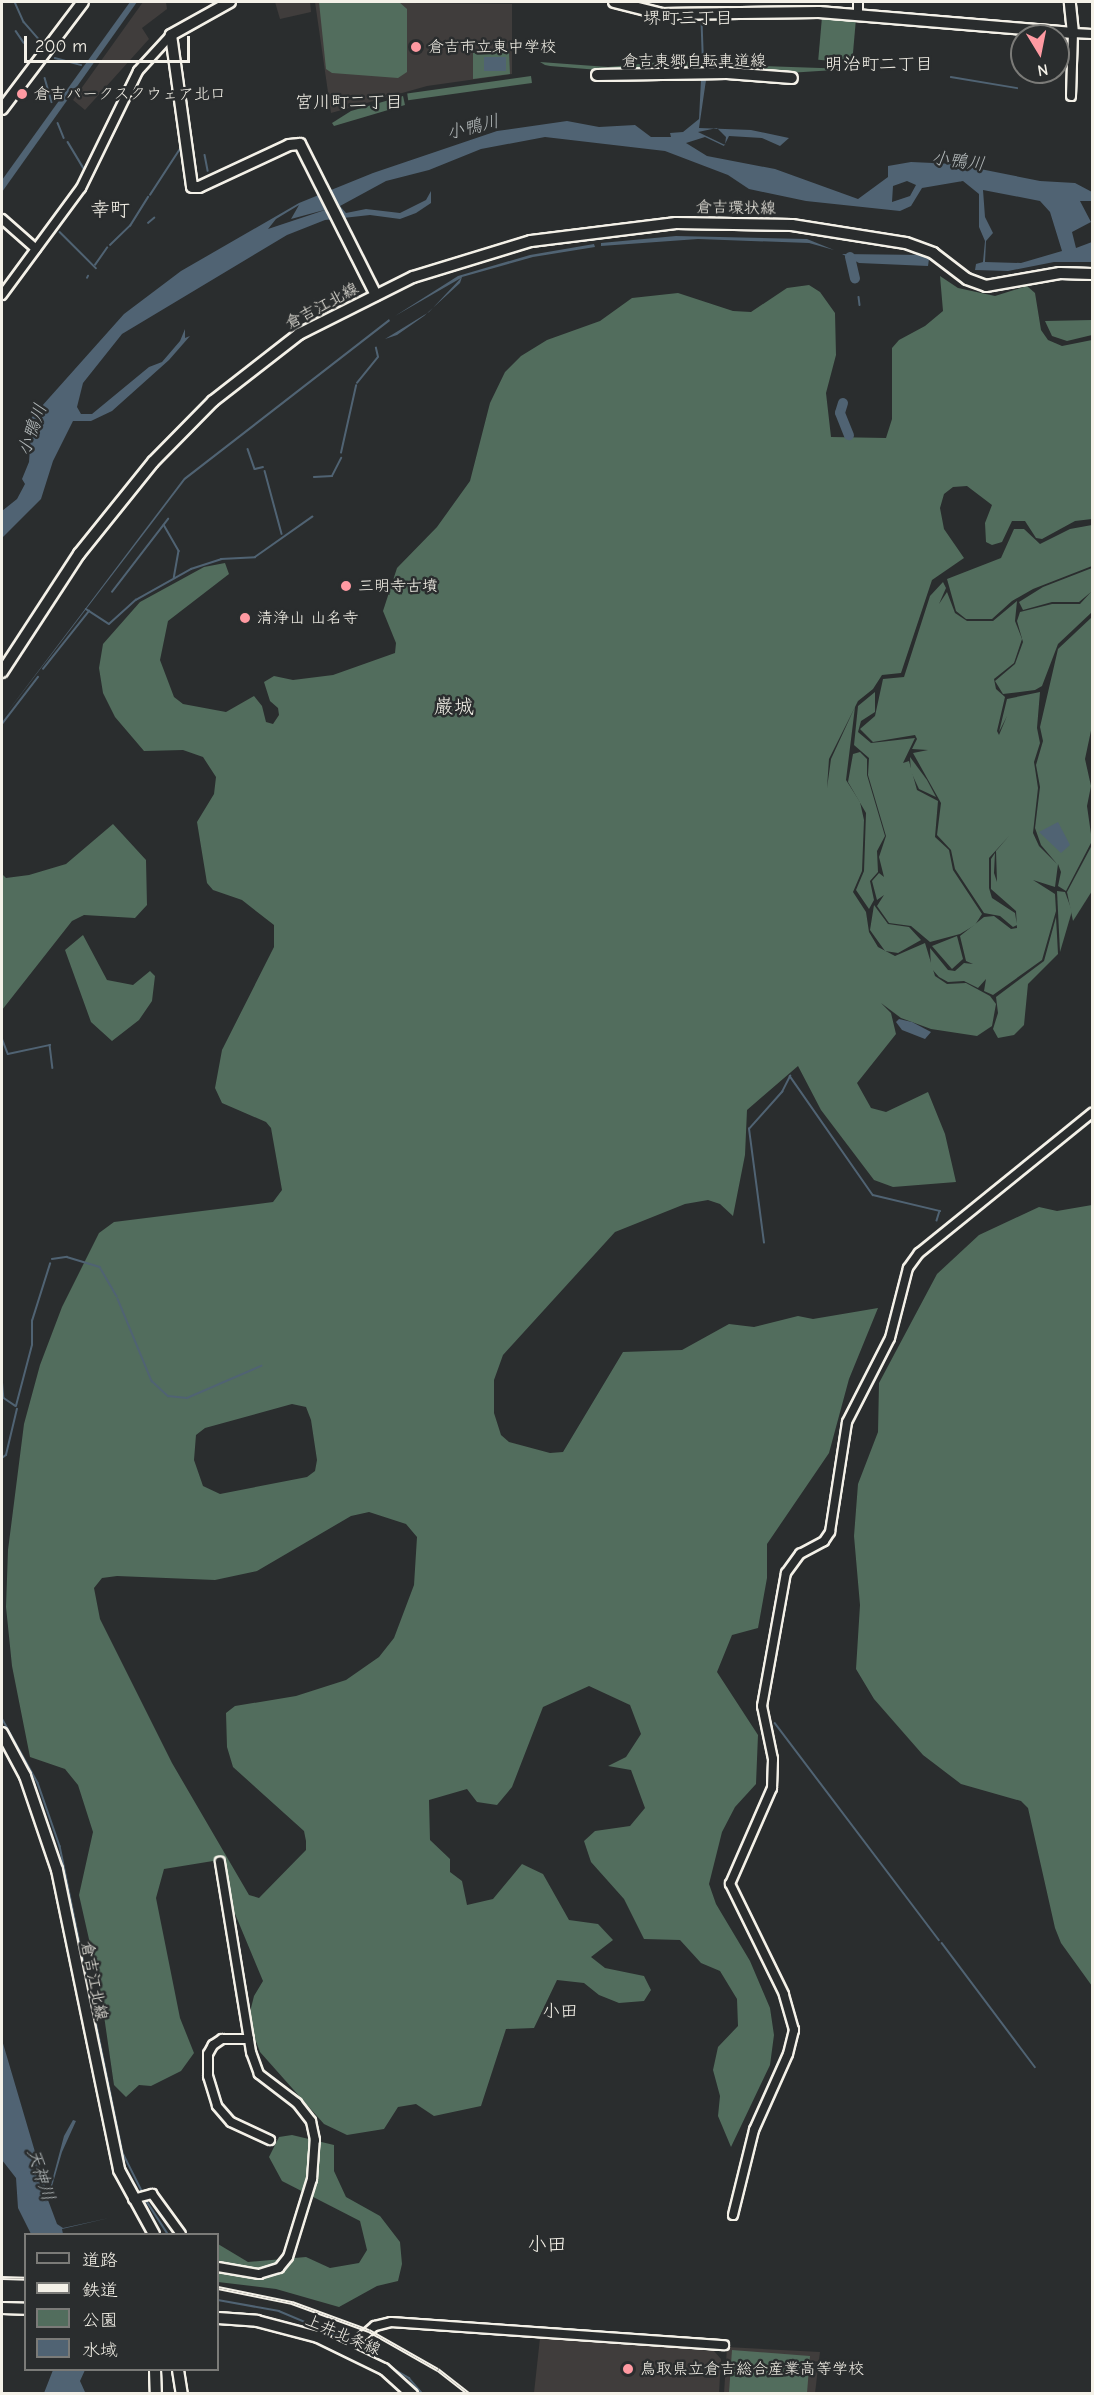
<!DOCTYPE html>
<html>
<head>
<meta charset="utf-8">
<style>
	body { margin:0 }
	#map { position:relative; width:1094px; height:2395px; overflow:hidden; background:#2a2d2e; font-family:"Comic Neue","Klee One",sans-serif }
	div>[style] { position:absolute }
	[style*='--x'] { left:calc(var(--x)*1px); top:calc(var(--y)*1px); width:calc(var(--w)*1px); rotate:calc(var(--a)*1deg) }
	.built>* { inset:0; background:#403d3c }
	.green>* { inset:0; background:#526d5d; transform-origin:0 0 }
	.water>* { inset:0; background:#506373; transform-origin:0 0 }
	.stream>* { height:1.5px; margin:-0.75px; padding:0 0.75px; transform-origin:0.75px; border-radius:0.75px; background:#506373 }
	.river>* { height:10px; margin:-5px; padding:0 5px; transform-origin:5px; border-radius:5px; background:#506373 }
	.roads { filter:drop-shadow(2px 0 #f4f1e8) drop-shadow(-2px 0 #f4f1e8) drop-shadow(0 2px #f4f1e8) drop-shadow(0 -2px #f4f1e8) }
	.minor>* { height:8px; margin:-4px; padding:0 4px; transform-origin:4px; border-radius:4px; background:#2a2d2e }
	.major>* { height:10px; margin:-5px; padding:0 5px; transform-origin:5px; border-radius:5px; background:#2a2d2e }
	.rail>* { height:4px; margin-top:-2px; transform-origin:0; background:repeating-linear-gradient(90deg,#2a2d2e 0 4.5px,#f4f1e8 0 9px); box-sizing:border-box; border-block:2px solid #f4f1e8 }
	.dots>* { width:16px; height:16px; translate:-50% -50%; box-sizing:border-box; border:3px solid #2a2d2e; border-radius:50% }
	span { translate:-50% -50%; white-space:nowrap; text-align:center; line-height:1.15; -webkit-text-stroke:5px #2a2d2e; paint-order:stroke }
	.poi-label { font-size:16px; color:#f4f1e8 }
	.left { translate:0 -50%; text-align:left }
	.street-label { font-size:16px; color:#f4f1e8 }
	.neighbourhood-label { font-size:18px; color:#f4f1e8 }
	.water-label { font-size:18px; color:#b2b8b9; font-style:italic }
	.quarter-label { font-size:20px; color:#f4f1e8 }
	.frame { position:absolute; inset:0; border:3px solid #f4f1e8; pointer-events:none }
	.legend { position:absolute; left:24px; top:2233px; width:195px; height:138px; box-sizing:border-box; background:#2a2d2e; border:2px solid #7b7b78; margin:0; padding:8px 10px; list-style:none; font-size:18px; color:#f4f1e8 }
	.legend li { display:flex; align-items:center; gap:12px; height:30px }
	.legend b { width:30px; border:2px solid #7b7b78 }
	.north { position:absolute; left:1010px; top:24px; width:60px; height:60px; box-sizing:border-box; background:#2a2d2e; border:2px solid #7b7b78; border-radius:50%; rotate:170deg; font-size:16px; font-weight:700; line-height:24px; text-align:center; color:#f4f1e8 }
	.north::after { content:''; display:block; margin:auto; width:21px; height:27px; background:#ff9aa2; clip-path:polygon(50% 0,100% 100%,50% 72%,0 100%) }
	.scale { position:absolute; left:24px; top:36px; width:166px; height:27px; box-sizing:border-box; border:3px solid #f4f1e8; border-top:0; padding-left:8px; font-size:18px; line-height:21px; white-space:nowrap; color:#f4f1e8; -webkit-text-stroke:4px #2a2d2e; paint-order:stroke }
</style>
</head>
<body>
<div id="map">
	<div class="built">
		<i style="clip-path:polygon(143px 2px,166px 2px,167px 9px,142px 28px,149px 39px,85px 110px,73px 100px)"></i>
		<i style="clip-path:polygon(275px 2px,310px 2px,311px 12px,280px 19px)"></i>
		<i style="clip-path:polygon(315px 2px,512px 4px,512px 74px,427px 86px,331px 113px)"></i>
		<i style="clip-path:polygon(540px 2338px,714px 2351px,721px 2359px,719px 2393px,534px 2393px)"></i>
		<i style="clip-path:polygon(727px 2347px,820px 2352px,815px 2393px,724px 2394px)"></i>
	</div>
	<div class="green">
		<i style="clip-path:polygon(319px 2px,399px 2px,407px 9px,407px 72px,398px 78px,332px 73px,326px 69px)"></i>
		<i style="left:822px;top:17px;width:34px;height:43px;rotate:5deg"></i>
		<i style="clip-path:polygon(473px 53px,509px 53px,510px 74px,473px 79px)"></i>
		<i style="clip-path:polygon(673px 61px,640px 70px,611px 71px,550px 66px,545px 65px,540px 62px,608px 67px)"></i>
		<i style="clip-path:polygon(701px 61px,702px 64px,850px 69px,788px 73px,682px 70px,682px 62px)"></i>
		<i style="left:531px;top:76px;width:7px;height:125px;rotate:82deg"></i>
		<i style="clip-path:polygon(403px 96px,405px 105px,334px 126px,332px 123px,351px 111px)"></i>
		<i style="clip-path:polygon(evenodd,940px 276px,958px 288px,995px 296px,1027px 286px,1035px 293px,1041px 330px,1048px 340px,1062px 346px,1092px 340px,1092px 519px,1075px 521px,1042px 539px,1036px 538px,1025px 521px,1012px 521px,1002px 542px,992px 545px,986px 542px,985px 523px,992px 505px,967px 486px,953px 487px,944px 494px,940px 508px,944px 529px,964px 558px,932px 580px,901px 673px,882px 675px,873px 689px,858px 701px,829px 759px,827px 788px,831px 759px,855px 707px,846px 780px,860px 802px,864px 820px,862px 871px,853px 892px,866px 912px,869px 932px,878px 947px,895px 956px,925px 943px,935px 976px,947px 984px,966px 983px,990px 996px,996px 1004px,992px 1026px,977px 1036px,931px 1029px,901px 1018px,881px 1003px,891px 1013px,896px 1034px,857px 1083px,871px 1108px,886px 1112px,928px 1092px,945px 1134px,956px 1182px,893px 1187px,874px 1180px,821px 1110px,798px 1066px,747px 1110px,745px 1155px,733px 1216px,720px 1204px,708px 1200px,685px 1204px,615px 1232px,503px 1355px,494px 1380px,494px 1413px,501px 1435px,509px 1442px,550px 1453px,563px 1452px,623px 1352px,682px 1350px,729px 1324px,754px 1327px,798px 1316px,813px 1319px,878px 1308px,849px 1379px,829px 1453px,767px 1544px,767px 1578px,758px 1628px,732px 1635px,717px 1672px,758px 1735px,756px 1784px,735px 1807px,722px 1832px,709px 1884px,716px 1904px,750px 1961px,770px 2008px,774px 2035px,770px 2065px,731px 2147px,718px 2116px,720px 2096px,713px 2070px,718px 2047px,738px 2026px,737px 1999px,720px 1971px,701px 1963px,680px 1940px,644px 1939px,624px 1899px,591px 1862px,584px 1841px,595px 1831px,630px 1826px,645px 1808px,631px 1770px,608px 1766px,626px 1757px,641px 1734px,630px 1705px,589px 1686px,543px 1707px,512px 1787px,497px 1805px,477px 1802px,467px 1789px,429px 1800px,430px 1840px,450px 1859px,450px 1872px,462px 1881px,467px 1905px,493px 1899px,522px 1864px,543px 1874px,569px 1920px,598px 1924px,613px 1940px,591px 1957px,605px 1968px,644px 1976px,651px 1990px,644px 2001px,619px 2003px,599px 1995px,584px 1983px,557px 1980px,534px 2028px,506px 2029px,481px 2106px,434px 2116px,416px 2104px,398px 2107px,384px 2129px,347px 2135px,324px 2124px,260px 2052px,248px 2020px,254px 1996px,263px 1981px,213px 1861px,164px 1869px,156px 1898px,180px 2018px,194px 2053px,181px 2071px,151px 2086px,139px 2085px,126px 2097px,114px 2085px,100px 1988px,79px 1895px,93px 1832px,78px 1785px,65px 1769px,30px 1757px,12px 1666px,6px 1607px,8px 1550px,24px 1424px,40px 1365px,62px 1307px,99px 1233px,114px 1222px,273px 1202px,282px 1190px,271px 1128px,266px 1122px,222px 1103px,215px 1088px,222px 1050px,274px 947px,274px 925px,242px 900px,213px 890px,207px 883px,197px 822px,214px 794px,216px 777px,203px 757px,183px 750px,144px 751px,115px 717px,103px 693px,99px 668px,103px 644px,140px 602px,204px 567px,225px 563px,229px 574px,168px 621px,160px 660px,174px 697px,183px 704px,226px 712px,254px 696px,262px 706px,266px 722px,273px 724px,279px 715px,278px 708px,270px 701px,264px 682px,274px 676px,293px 680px,333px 675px,395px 653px,396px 643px,383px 611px,397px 568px,437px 527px,470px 481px,490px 403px,505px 372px,521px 356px,547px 340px,600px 321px,632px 298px,678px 293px,733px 311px,751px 312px,787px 288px,809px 285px,820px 292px,835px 313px,836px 355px,826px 393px,831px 437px,886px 438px,892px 419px,892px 348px,899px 340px,925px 326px,943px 311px,940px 276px,292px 1404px,306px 1407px,311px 1420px,317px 1460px,315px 1471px,307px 1477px,220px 1494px,203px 1486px,194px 1460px,196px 1435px,205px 1428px,292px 1404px,940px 276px,369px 1512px,406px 1524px,417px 1537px,414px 1585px,394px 1638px,379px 1657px,346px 1680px,296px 1696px,235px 1706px,226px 1713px,227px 1747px,233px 1767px,304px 1831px,306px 1841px,306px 1850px,259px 1898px,249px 1895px,172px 1763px,100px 1619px,94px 1588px,102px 1578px,117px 1576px,215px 1580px,257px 1571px,351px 1516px,369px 1512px)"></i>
		<i style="clip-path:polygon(1092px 320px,1092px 335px,1067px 341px,1052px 336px,1045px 321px)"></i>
		<i style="clip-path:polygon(1092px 525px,1092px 566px,1033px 589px,1012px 601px,992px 619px,966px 619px,956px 611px,947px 579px,1001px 558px,1014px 529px,1024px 529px,1040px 544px,1070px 529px)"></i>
		<i style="clip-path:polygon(1092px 568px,1092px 612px,1058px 644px,1042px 686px,1035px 690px,1003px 694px,995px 681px,1015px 664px,1023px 642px,1017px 621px,1020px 612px,1052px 604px,1080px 604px,1091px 592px,1079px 602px,1052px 602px,1023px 610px,1019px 602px,1043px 587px)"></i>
		<i style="clip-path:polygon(943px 582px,946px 588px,939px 604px,947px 592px,955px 613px,967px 621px,993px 621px,1017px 601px,1015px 621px,1022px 639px,1014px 663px,994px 679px,996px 689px,1005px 697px,997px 731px,999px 735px,1007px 716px,999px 732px,1007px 699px,1040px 692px,1037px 728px,1040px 743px,1034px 762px,1038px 788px,1033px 833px,1039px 846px,1057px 864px,1041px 845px,1035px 828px,1040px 787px,1036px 765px,1043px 741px,1040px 727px,1058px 649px,1092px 617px,1092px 726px,1085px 759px,1091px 786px,1087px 806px,1092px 841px,1066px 891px,1058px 886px,1061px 872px,1058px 864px,1055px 887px,1033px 880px,1055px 894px,1056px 911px,1042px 960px,993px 995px,984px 991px,986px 979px,978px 988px,964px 981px,948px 982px,939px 977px,931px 968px,930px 948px,948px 970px,955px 971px,964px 963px,973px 964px,966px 961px,960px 936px,984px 917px,994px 916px,1011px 929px,1017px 928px,1016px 911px,991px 889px,991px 859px,995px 853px,994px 873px,997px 882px,996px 851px,1009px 836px,989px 858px,989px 888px,992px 898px,1015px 913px,1017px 925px,1013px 927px,1000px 916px,984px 913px,955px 869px,951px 850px,937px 835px,941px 803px,913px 753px,928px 750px,912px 749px,917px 739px,915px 735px,873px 742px,860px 729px,875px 716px,883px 679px,904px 677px,930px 596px)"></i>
		<i style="clip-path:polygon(875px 692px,875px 712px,861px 721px,858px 732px,871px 743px,915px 738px,903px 763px,909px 761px,917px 790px,938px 801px,935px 837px,949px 850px,953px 870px,982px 914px,975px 925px,960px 934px,930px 942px,911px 926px,889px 923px,877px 906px,884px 895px,877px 900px,872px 881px,879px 873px,884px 877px,879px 857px,886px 836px,868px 775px,869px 758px,854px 745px,858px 706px)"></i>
		<i style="clip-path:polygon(860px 752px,867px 759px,867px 775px,885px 836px,877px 851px,878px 872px,870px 881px,874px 900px,869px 909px,856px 890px,864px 871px,866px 813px,848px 782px,853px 754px)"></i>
		<i style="clip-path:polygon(910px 757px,927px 780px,936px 797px,919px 789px,911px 772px)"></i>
		<i style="clip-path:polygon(113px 824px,146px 860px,147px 905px,135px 918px,84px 915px,72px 921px,2px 1010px,2px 874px,6px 878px,29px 875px,66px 864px)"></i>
		<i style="clip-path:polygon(1092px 845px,1092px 891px,1073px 921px,1067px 892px)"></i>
		<i style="clip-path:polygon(1057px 891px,1065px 892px,1072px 911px,1060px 952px)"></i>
		<i style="clip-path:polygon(874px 905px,888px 924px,909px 927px,921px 940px,898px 953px,885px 951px,870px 930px)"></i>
		<i style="clip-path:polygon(1056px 917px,1058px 954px,1028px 984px,1024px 1025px,1014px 1035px,998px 1038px,993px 1029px,998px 1013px,996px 997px,1044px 961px)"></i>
		<i style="clip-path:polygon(83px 935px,107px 980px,133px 985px,150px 971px,155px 976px,152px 1001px,139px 1020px,112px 1041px,91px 1022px,65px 950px)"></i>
		<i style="clip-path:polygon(957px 936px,963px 959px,952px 969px,932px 946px)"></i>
		<i style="clip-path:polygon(1092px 1205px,1092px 1986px,1061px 1943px,1055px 1928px,1028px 1808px,1021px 1801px,961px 1784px,923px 1755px,874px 1699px,856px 1669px,860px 1605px,854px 1536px,858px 1484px,878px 1432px,879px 1383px,937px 1274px,979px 1235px,1039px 1207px,1057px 1211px)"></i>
		<i style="clip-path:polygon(292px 2135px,334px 2145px,334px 2171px,346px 2197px,380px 2216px,400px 2242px,402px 2264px,398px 2281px,377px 2286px,339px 2307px,276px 2289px,218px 2282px,218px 2244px,248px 2262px,306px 2257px,330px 2268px,359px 2263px,367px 2250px,360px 2221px,282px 2181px,269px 2157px,279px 2137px)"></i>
		<i style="clip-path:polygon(732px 2350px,810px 2356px,807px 2393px,729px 2393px)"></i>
	</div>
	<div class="water">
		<i style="clip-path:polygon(130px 2px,137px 2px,2px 192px,2px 180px)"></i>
		<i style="left:484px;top:57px;width:22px;height:14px"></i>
		<i style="clip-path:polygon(evenodd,701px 80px,706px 80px,699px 128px,751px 130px,789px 138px,780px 146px,762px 138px,729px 136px,724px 146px,705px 137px,686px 143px,707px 156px,775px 169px,858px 199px,888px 177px,888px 166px,911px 162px,955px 164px,1040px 181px,1075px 183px,1092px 192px,1092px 201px,1080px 201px,1091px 222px,1072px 232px,1076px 248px,1092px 242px,1092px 262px,1054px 262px,1008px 271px,975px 270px,976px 264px,983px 262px,985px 241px,979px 227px,979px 194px,963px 181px,922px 188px,911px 206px,900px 211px,806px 201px,749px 189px,728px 175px,665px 151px,545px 137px,481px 149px,429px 170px,386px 181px,340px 206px,346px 213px,366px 209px,400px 213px,426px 200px,431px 191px,431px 203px,416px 213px,400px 219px,370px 215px,325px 220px,287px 235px,122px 334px,83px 383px,77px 407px,81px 414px,92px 414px,149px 367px,162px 362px,180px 341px,185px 329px,185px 338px,190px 336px,169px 360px,112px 411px,91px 421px,73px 421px,53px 461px,41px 499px,2px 538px,2px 511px,17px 499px,25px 484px,22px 479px,29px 462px,31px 434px,26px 433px,25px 425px,124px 314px,181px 271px,299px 203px,373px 173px,497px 131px,567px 121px,599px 127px,635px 125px,651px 137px,671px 137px,670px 133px,683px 132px,699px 119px,701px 80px,717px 128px,726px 137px,725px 145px,698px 132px,717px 128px,701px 80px,907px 181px,916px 185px,910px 196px,892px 202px,893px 186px,907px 181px,701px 80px,983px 190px,1040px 201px,1050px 212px,1062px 251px,1021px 263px,985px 262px,986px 241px,993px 233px,985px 217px,983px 190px,701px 80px,299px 205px,291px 219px,328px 209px,268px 229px,276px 219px,299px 205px)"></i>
		<i style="clip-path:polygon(676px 236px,807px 239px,834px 250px,809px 243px,698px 239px,601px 246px,601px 243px)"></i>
		<i style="clip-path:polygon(594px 244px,595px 247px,533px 257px,462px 277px,460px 283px,424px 316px,397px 335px,385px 339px,429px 312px,461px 278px,395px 316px,458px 276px,530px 255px)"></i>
		<i style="clip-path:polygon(842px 254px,924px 255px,929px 259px,928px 266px,859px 263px)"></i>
		<i style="clip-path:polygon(389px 319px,390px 321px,185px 480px,2px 719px,184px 478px)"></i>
		<i style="clip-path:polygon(1058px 822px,1070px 845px,1061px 853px,1039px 832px)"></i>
		<i style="clip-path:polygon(899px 1019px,912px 1022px,931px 1032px,925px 1039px,902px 1030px,896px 1022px)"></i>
		<i style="clip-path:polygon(2px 2040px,48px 2196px,64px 2136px,73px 2120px,76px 2121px,62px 2152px,48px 2200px,57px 2224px,63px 2228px,109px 2218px,62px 2229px,63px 2234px,31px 2234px,18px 2208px,16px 2178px,2px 2160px)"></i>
		<i style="clip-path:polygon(53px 2370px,85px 2370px,80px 2381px,85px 2392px,44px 2393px)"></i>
	</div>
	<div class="stream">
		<i style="--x:15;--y:2;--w:22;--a:66"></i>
		<i style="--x:24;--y:22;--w:29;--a:49"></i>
		<i style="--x:702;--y:21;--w:35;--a:88"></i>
		<i style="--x:16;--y:31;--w:14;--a:56"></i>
		<i style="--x:55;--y:58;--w:27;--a:15"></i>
		<i style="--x:951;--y:77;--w:67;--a:9.5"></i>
		<i style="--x:45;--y:78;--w:25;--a:74"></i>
		<i style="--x:58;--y:123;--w:16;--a:68"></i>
		<i style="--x:68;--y:142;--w:31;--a:59"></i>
		<i style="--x:205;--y:155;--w:16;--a:79"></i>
		<i style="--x:150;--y:195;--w:59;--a:-56.9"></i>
		<i style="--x:148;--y:223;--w:8;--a:-40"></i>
		<i style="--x:60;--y:232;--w:51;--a:45"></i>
		<i style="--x:110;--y:245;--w:28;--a:-44"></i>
		<i style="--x:130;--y:226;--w:34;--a:-58"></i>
		<i style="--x:95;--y:265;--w:21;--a:-55"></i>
		<i style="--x:87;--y:278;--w:2;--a:-63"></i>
		<i style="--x:859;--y:297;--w:8;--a:83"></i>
		<i style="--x:357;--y:383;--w:33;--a:-51"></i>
		<i style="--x:378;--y:357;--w:9;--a:-103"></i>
		<i style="--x:248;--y:449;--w:21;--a:71"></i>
		<i style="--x:255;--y:469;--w:8;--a:-14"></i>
		<i style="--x:341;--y:453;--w:69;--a:-77.4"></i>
		<i style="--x:265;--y:471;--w:65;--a:74.9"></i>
		<i style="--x:314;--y:477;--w:18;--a:-3"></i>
		<i style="--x:332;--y:476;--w:20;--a:-63"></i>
		<i style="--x:164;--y:525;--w:30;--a:60"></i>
		<i style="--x:179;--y:551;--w:27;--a:100"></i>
		<i style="--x:112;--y:592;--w:92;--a:-52.5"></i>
		<i style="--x:86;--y:609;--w:27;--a:33"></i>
		<i style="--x:109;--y:624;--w:36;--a:-42"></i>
		<i style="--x:136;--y:600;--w:63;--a:-29.4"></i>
		<i style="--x:191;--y:569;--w:32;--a:-18"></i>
		<i style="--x:221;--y:559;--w:34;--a:-3"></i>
		<i style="--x:255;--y:557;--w:70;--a:-35.1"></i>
		<i style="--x:43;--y:669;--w:74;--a:-51.6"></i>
		<i style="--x:2;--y:724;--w:59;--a:-52.5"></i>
		<i style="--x:2;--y:1038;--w:17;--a:69"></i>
		<i style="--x:8;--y:1054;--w:43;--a:-12.1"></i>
		<i style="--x:50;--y:1045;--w:23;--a:83"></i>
		<i style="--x:764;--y:1243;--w:115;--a:-97.5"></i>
		<i style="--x:749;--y:1129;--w:50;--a:-48.3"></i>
		<i style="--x:782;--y:1092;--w:18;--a:-63"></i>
		<i style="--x:790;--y:1076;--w:145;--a:55.1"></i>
		<i style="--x:873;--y:1195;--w:69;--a:13.4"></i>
		<i style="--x:940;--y:1211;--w:10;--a:107"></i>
		<i style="--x:52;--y:1259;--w:15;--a:-8"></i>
		<i style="--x:67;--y:1257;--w:34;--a:17"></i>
		<i style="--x:100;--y:1267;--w:34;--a:60"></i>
		<i style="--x:118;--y:1299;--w:89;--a:67.5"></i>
		<i style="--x:152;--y:1381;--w:22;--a:43"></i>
		<i style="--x:168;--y:1396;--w:19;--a:6"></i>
		<i style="--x:187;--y:1398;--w:81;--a:-23.4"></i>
		<i style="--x:2;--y:1377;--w:21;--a:85"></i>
		<i style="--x:4;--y:1398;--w:14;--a:34"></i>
		<i style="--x:16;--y:1406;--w:63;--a:-75.3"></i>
		<i style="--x:32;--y:1345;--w:24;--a:-90"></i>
		<i style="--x:32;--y:1321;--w:60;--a:-72.5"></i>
		<i style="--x:2;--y:1458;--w:5;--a:-37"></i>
		<i style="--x:6;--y:1455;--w:47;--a:-76.6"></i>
		<i style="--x:2;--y:1718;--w:74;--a:61"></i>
		<i style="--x:38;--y:1783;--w:67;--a:70.8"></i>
		<i style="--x:60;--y:1846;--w:313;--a:78.4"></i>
		<i style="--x:123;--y:2153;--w:45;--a:63.4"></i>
		<i style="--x:775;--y:1723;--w:272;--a:52.9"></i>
		<i style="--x:942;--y:1943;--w:155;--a:53.1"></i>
		<i style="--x:146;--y:2200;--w:40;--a:57.1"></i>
		<i style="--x:218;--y:2300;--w:62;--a:10.2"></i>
		<i style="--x:279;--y:2311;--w:67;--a:22.8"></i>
		<i style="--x:368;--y:2354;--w:48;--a:30.3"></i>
		<i style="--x:409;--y:2378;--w:21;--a:49"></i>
	</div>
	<div class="river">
		<i style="--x:850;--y:257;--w:22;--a:77"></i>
		<i style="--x:843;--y:403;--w:10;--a:107"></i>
		<i style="--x:840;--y:413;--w:24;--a:68"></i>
	</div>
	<div class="roads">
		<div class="minor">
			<i style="--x:858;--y:2;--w:13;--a:90"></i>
			<i style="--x:1071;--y:96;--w:63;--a:-88.2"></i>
			<i style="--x:1073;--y:33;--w:19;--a:3"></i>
			<i style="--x:2;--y:219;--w:45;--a:41.4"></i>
			<i style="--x:2;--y:295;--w:133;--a:-53.6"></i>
			<i style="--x:81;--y:188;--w:130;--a:-64"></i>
			<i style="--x:138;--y:71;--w:49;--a:-47.5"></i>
			<i style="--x:249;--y:2039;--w:27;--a:180"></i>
			<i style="--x:222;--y:2039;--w:11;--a:146"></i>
			<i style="--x:213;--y:2045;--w:10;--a:119"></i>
			<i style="--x:208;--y:2054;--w:22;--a:90"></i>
			<i style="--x:208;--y:2076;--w:31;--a:73"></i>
			<i style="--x:217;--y:2106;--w:21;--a:49"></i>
			<i style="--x:231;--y:2122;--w:43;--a:24.8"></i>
			<i style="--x:133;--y:2199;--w:20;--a:-15"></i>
			<i style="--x:152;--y:2194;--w:49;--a:54.1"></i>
			<i style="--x:733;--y:2215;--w:88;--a:-76.1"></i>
			<i style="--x:754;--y:2130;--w:83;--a:-65.9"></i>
			<i style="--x:788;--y:2054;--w:25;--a:-76"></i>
			<i style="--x:794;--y:2030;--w:37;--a:-106"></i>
			<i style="--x:784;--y:1994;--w:123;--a:-116.1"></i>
			<i style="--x:730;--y:1884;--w:105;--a:-66.4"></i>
			<i style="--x:772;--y:1788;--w:29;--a:-88"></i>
			<i style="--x:773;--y:1759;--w:54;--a:-101.7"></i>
			<i style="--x:762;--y:1706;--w:135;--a:-79.8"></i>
			<i style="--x:786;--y:1573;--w:24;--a:-54"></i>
			<i style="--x:800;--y:1554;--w:27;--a:-28"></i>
			<i style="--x:824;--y:1541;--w:11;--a:-56"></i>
			<i style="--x:830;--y:1532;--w:111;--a:-81.2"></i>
			<i style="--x:847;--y:1422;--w:94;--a:-62.9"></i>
			<i style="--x:890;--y:1338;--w:72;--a:-75.6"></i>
			<i style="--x:908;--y:1268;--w:19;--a:-54"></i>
			<i style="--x:919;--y:1253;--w:223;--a:-39"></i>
			<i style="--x:218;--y:2267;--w:42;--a:9.7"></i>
			<i style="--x:259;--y:2274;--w:21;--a:-17"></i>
			<i style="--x:279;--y:2268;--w:14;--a:-51"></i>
			<i style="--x:288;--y:2257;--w:82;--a:-72.9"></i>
			<i style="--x:312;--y:2179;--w:39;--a:-86"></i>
			<i style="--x:315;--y:2140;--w:19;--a:-102"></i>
			<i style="--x:311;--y:2121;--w:23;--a:-128"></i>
			<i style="--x:297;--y:2103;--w:48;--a:-142.7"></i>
			<i style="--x:259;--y:2074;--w:23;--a:-110"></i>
			<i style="--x:251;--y:2052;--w:193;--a:-99.3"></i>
			<i style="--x:346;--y:2351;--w:38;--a:-41"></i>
			<i style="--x:375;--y:2326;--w:16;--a:-14"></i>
			<i style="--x:391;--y:2322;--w:334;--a:4"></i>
		</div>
		<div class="major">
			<i style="--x:230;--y:2;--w:68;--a:150.8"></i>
			<i style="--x:171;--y:35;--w:153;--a:82.1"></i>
			<i style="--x:192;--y:187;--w:7;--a:0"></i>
			<i style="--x:199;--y:187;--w:99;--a:-25"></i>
			<i style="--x:289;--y:145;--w:11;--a:-5"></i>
			<i style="--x:300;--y:144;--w:169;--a:63.3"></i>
			<i style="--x:614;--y:2;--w:49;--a:14"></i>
			<i style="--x:662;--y:14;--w:157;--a:-0.7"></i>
			<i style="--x:819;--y:12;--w:255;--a:4.7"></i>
			<i style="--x:1073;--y:33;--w:31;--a:-96"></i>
			<i style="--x:597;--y:75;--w:130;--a:-0.9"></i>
			<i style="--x:727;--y:73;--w:65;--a:4.4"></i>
			<i style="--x:2;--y:109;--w:134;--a:-52.9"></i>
			<i style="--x:2;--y:672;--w:141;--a:-56.9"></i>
			<i style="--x:79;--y:554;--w:118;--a:-51.2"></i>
			<i style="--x:153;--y:462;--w:86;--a:-45.5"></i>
			<i style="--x:213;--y:401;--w:109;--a:-37.9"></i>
			<i style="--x:299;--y:334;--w:127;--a:-26.6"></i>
			<i style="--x:413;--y:277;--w:123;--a:-17"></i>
			<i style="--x:531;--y:241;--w:146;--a:-7.1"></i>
			<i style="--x:676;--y:223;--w:116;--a:1"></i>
			<i style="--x:792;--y:225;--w:115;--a:9"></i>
			<i style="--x:906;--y:243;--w:29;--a:20"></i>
			<i style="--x:933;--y:253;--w:43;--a:37.4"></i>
			<i style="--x:967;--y:279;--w:20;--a:20"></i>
			<i style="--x:986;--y:286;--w:75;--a:-10"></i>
			<i style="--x:1060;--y:273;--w:32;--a:2"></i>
			<i style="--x:2;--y:1733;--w:49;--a:61.9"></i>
			<i style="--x:25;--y:1776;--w:99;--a:71.2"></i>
			<i style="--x:57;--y:1870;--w:306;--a:78.3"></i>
			<i style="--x:119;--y:2170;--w:73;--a:61.3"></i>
			<i style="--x:2;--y:2308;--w:24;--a:2"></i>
			<i style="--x:218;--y:2318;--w:39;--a:4"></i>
			<i style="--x:257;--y:2321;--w:63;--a:14.7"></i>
			<i style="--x:318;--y:2337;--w:73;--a:25.9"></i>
			<i style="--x:384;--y:2369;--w:38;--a:42"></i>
			<i style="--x:155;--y:2370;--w:24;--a:88"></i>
			<i style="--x:178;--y:2370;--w:24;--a:81"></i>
		</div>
	</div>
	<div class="rail">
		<i style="--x:2;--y:2278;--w:24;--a:2"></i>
		<i style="--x:218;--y:2288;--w:76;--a:11.5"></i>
		<i style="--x:292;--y:2303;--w:82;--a:20"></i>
		<i style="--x:369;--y:2331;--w:79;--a:29.5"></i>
		<i style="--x:438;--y:2370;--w:39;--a:38"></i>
	</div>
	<div class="dots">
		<i style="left:416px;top:47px;background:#ff9aa2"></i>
		<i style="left:22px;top:94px;background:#ff9aa2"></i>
		<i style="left:346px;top:586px;background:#ff9aa2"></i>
		<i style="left:245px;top:618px;background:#ff9aa2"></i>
		<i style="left:628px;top:2369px;background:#ff9aa2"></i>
	</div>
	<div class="poi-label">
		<span class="left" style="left:428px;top:47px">倉吉市立東中学校</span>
		<span class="left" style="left:34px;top:94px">倉吉パークスクウェア北口</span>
		<span class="left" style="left:358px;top:586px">三明寺古墳</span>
		<span class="left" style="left:257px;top:618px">清浄山 山名寺</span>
		<span class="left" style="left:640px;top:2369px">鳥取県立倉吉総合産業高等学校</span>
	</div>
	<div class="street-label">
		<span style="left:694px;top:61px">倉吉東郷自転車道線</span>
		<span style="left:736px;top:208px;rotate:1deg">倉吉環状線</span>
		<span style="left:322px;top:306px;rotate:-28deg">倉吉江北線</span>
		<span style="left:94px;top:1981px;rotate:79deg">倉吉江北線</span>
		<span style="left:343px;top:2335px;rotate:23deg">上井北条線</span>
	</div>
	<div class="neighbourhood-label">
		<span style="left:688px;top:19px">堺町三丁目</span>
		<span style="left:879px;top:65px">明治町二丁目</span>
		<span style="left:349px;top:103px">宮川町二丁目</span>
		<span style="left:560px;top:2012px">小田</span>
	</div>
	<div class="water-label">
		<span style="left:473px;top:128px;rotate:-14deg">小鴨川</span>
		<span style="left:958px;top:162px;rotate:7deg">小鴨川</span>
		<span style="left:33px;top:430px;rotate:-70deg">小鴨川</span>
		<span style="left:40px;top:2175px;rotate:72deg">天神川</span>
	</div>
	<div class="quarter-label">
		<span style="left:110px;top:209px">幸町</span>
		<span style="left:454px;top:706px">巌城</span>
		<span style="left:547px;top:2244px">小田</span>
	</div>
	<div class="frame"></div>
	<ul class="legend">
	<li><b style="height:8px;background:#2a2d2e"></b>道路</li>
	<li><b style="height:8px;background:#f4f1e8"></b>鉄道</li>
	<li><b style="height:16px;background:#526d5d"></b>公園</li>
	<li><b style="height:16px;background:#506373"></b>水域</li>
	</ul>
	<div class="north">N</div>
	<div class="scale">200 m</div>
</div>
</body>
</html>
